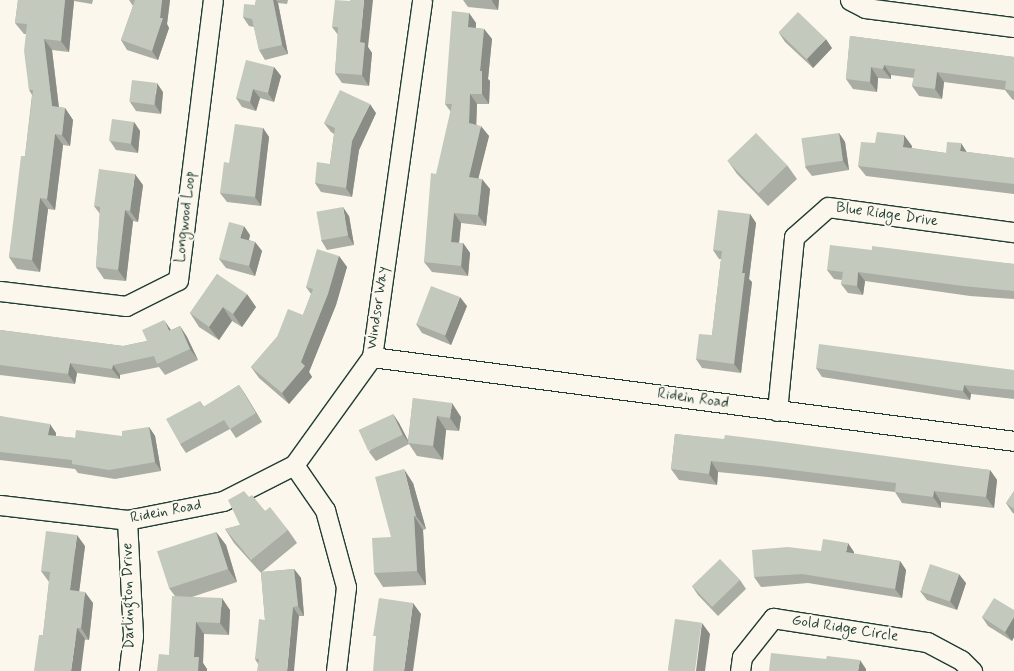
<!DOCTYPE html>
<html>
<head>
<meta charset="utf-8">
<style>
	body { margin:0 }
	#map { position:relative; width:1014px; height:671px; overflow:hidden; background:#fbf7ec; font-family:Mynerve,sans-serif }
	div>[style] { position:absolute }
	[style*='--x'] { left:calc(var(--x)*1px); top:calc(var(--y)*1px); width:calc(var(--w)*1px); rotate:calc(var(--a)*1deg) }
	.roads { filter:drop-shadow(1px 0 #1f3d34) drop-shadow(-1px 0 #1f3d34) drop-shadow(0 1px #1f3d34) drop-shadow(0 -1px #1f3d34) }
	.street>* { height:19px; margin:-9.5px; padding:0 9.5px; transform-origin:9.5px; border-radius:9.5px; background:#fbf7ec }
	.wall>* { inset:0; background:#a9ada3 }
	.shaded-wall>* { inset:0; background:#898d85 }
	.building>* { inset:0; background:#c4c9be; transform-origin:0 0 }
	span { translate:-50% -50%; white-space:nowrap; text-align:center; line-height:1.15; -webkit-text-stroke:4px #fbf7ec; paint-order:stroke }
	.street-label { font-size:15px; color:#1f3d34 }
</style>
</head>
<body>
<div id="map">
	<div class="roads">
		<div class="street">
			<i style="--x:850;--y:0;--w:17;--a:28"></i>
			<i style="--x:865;--y:8;--w:150;--a:7.3"></i>
			<i style="--x:0;--y:291;--w:127;--a:6.8"></i>
			<i style="--x:126;--y:306;--w:58;--a:-26.6"></i>
			<i style="--x:178;--y:280;--w:282;--a:-82.9"></i>
			<i style="--x:372;--y:357;--w:647;--a:7.45"></i>
			<i style="--x:777;--y:411;--w:175;--a:-84.4"></i>
			<i style="--x:794;--y:237;--w:45;--a:-41.4"></i>
			<i style="--x:828;--y:207;--w:188;--a:7.7"></i>
			<i style="--x:294;--y:465;--w:55;--a:55.4"></i>
			<i style="--x:325;--y:510;--w:80;--a:74.7"></i>
			<i style="--x:346;--y:587;--w:85;--a:96.8"></i>
			<i style="--x:0;--y:505;--w:128;--a:6.7"></i>
			<i style="--x:127;--y:520;--w:98;--a:-11.2"></i>
			<i style="--x:223;--y:501;--w:80;--a:-26.9"></i>
			<i style="--x:294;--y:465;--w:133;--a:-54.2"></i>
			<i style="--x:372;--y:357;--w:360;--a:-82"></i>
			<i style="--x:127;--y:520;--w:116;--a:87"></i>
			<i style="--x:133;--y:636;--w:35;--a:97"></i>
			<i style="--x:740;--y:671;--w:14;--a:-82"></i>
			<i style="--x:742;--y:657;--w:50;--a:-51.5"></i>
			<i style="--x:773;--y:618;--w:156;--a:8.9"></i>
			<i style="--x:927;--y:642;--w:38;--a:28"></i>
			<i style="--x:961;--y:660;--w:16;--a:45"></i>
		</div>
	</div>
	<div class="wall">
		<i style="clip-path:polygon(18px 0,93px 0,92px 4px,74px 1px,69px 52px,52px 50px,59px 107px,65px 108px,73px 120px,70px 146px,63px 145px,55px 210px,48px 209px,40px 272px,17px 269px,9px 257px,25px 156px,32px 95px,29px 90px,26px 34px,24px 34px,15px 23px)"></i>
		<i style="clip-path:polygon(129px 0,170px 0,167px 24px,169px 28px,158px 60px,127px 50px,121px 40px,133px 6px)"></i>
		<i style="clip-path:polygon(256px 0,288px 0,287px 4px,278px 3px,288px 54px,265px 60px,259px 50px,254px 27px,249px 26px,243px 17px,255px 5px)"></i>
		<i style="clip-path:polygon(463px 0,499px 0,498px 10px,468px 7px)"></i>
		<i style="clip-path:polygon(350px 1px,368px 47px,372px 53px,369px 86px,342px 83px,335px 73px,338px 35px,332px 27px)"></i>
		<i style="clip-path:polygon(469px 13px,476px 23px,476px 28px,484px 29px,492px 39px,488px 79px,490px 81px,489px 104px,477px 104px,476px 124px,489px 136px,478px 178px,490px 189px,486px 226px,461px 223px,459px 243px,463px 243px,470px 253px,468px 276px,432px 272px,424px 262px,451px 112px,445px 104px)"></i>
		<i style="clip-path:polygon(779px 33px,832px 48px,813px 68px,785px 42px)"></i>
		<i style="clip-path:polygon(850px 36px,1014px 57px,1014px 100px,1012px 99px,1005px 90px,944px 82px,942px 99px,919px 96px,912px 86px,914px 78px,891px 75px,891px 79px,878px 78px,877px 92px,853px 89px,846px 79px)"></i>
		<i style="clip-path:polygon(274px 67px,281px 76px,274px 102px,260px 98px,256px 111px,242px 107px,236px 98px)"></i>
		<i style="clip-path:polygon(163px 92px,161px 114px,136px 111px,130px 102px)"></i>
		<i style="clip-path:polygon(376px 113px,359px 150px,352px 197px,321px 192px,315px 183px,330px 164px,334px 134px,331px 132px,324px 123px)"></i>
		<i style="clip-path:polygon(134px 122px,140px 131px,138px 153px,116px 150px,110px 141px)"></i>
		<i style="clip-path:polygon(263px 128px,269px 137px,261px 206px,227px 202px,220px 193px,229px 163px)"></i>
		<i style="clip-path:polygon(839px 133px,845px 142px,849px 170px,812px 176px,805px 167px)"></i>
		<i style="clip-path:polygon(875px 143px,912px 146px,911px 148px,946px 153px,967px 152px,1014px 158px,1014px 194px,866px 176px,858px 166px)"></i>
		<i style="clip-path:polygon(728px 161px,787px 165px,797px 179px,768px 206px,737px 174px)"></i>
		<i style="clip-path:polygon(143px 185px,138px 222px,133px 221px,126px 281px,104px 279px,96px 267px,100px 214px,94px 206px)"></i>
		<i style="clip-path:polygon(750px 214px,756px 223px,749px 279px,752px 282px,741px 373px,702px 368px,696px 359px,712px 335px,721px 259px,719px 259px,713px 250px)"></i>
		<i style="clip-path:polygon(349px 216px,354px 245px,327px 250px,321px 240px)"></i>
		<i style="clip-path:polygon(250px 235px,249px 240px,255px 242px,262px 251px,255px 276px,226px 268px,219px 259px)"></i>
		<i style="clip-path:polygon(872px 250px,1014px 264px,1014px 299px,970px 296px,865px 281px,863px 295px,848px 293px,841px 284px,842px 280px,834px 279px,827px 270px)"></i>
		<i style="clip-path:polygon(339px 256px,347px 267px,336px 305px,309px 372px,312px 377px,289px 404px,259px 378px,251px 367px,277px 337px,303px 315px,311px 294px,306px 287px)"></i>
		<i style="clip-path:polygon(217px 274px,256px 307px,242px 327px,232px 321px,219px 340px,199px 327px,190px 313px)"></i>
		<i style="clip-path:polygon(467px 306px,451px 345px,422px 333px,416px 324px)"></i>
		<i style="clip-path:polygon(180px 326px,187px 337px,198px 360px,165px 375px,159px 367px,120px 375px,120px 379px,77px 373px,75px 384px,0 375px,0 330px,123px 346px,147px 341px)"></i>
		<i style="clip-path:polygon(816px 368px,1014px 370px,1014px 399px,971px 394px,970px 400px,822px 377px)"></i>
		<i style="clip-path:polygon(239px 385px,262px 422px,236px 438px,230px 429px,186px 453px,180px 444px,200px 401px,204px 407px)"></i>
		<i style="clip-path:polygon(413px 398px,461px 417px,459px 431px,446px 430px,443px 460px,417px 456px,409px 444px,376px 461px,369px 452px,393px 414px,399px 423px,408px 441px)"></i>
		<i style="clip-path:polygon(0 416px,56px 433px,56px 436px,75px 438px,122px 436px,149px 427px,155px 436px,161px 471px,115px 479px,78px 473px,75px 469px,0 460px)"></i>
		<i style="clip-path:polygon(675px 434px,990px 470px,997px 480px,994px 508px,941px 502px,941px 508px,902px 503px,895px 492px,768px 477px,718px 472px,717px 485px,679px 480px,671px 469px)"></i>
		<i style="clip-path:polygon(413px 483px,426px 529px,423px 530px,426px 585px,383px 587px,374px 573px,391px 537px)"></i>
		<i style="clip-path:polygon(1014px 491px,1014px 514px,1012px 512px,1006px 503px)"></i>
		<i style="clip-path:polygon(249px 497px,265px 511px,288px 530px,297px 543px,262px 572px,294px 569px,301px 578px,304px 616px,299px 616px,258px 664px,255px 659px,265px 620px,261px 573px,234px 543px,225px 529px,240px 525px)"></i>
		<i style="clip-path:polygon(216px 532px,226px 545px,237px 582px,192px 597px,230px 610px,229px 635px,204px 634px,203px 663px,207px 669px,207px 671px,157px 671px,169px 655px,175px 596px,169px 588px)"></i>
		<i style="clip-path:polygon(85px 546px,79px 591px,93px 603px,89px 640px,43px 635px,49px 582px,41px 571px)"></i>
		<i style="clip-path:polygon(821px 551px,854px 552px,854px 554px,900px 561px,906px 570px,902px 598px,808px 583px,761px 587px,754px 577px)"></i>
		<i style="clip-path:polygon(740px 580px,746px 589px,718px 616px,698px 595px,692px 586px)"></i>
		<i style="clip-path:polygon(966px 583px,957px 610px,927px 600px,920px 591px)"></i>
		<i style="clip-path:polygon(1014px 610px,1014px 637px,1012px 641px,988px 626px,982px 617px)"></i>
	</div>
	<div class="shaded-wall">
		<i style="clip-path:polygon(65px 0,73px 0,74px 1px,69px 52px,61px 41px)"></i>
		<i style="clip-path:polygon(162px 0,170px 0,167px 24px,169px 28px,158px 60px,152px 51px,160px 18px)"></i>
		<i style="clip-path:polygon(273px 0,276px 0,278px 3px,288px 54px,282px 45px)"></i>
		<i style="clip-path:polygon(364px 0,373px 0,368px 47px,372px 53px,369px 86px,362px 75px,360px 42px)"></i>
		<i style="clip-path:polygon(492px 0,499px 0,498px 10px,492px 1px)"></i>
		<i style="clip-path:polygon(469px 13px,476px 23px,475px 37px,468px 27px)"></i>
		<i style="clip-path:polygon(484px 29px,492px 39px,488px 79px,490px 81px,489px 104px,482px 94px,480px 71px)"></i>
		<i style="clip-path:polygon(44px 39px,52px 50px,60px 118px,52px 106px)"></i>
		<i style="clip-path:polygon(826px 39px,832px 48px,813px 68px,807px 59px)"></i>
		<i style="clip-path:polygon(884px 65px,891px 75px,891px 79px,883px 69px)"></i>
		<i style="clip-path:polygon(274px 67px,281px 76px,274px 102px,268px 93px)"></i>
		<i style="clip-path:polygon(871px 67px,878px 78px,877px 92px,870px 82px)"></i>
		<i style="clip-path:polygon(937px 72px,944px 82px,942px 99px,935px 89px)"></i>
		<i style="clip-path:polygon(157px 83px,163px 92px,161px 114px,155px 105px)"></i>
		<i style="clip-path:polygon(253px 89px,260px 98px,256px 111px,250px 102px)"></i>
		<i style="clip-path:polygon(470px 94px,477px 104px,476px 133px,469px 123px)"></i>
		<i style="clip-path:polygon(370px 104px,376px 113px,359px 150px,352px 197px,346px 188px,352px 141px)"></i>
		<i style="clip-path:polygon(65px 108px,73px 120px,70px 146px,62px 135px)"></i>
		<i style="clip-path:polygon(134px 122px,140px 131px,138px 153px,131px 144px)"></i>
		<i style="clip-path:polygon(481px 126px,489px 136px,476px 188px,469px 177px)"></i>
		<i style="clip-path:polygon(263px 128px,269px 137px,261px 206px,255px 197px)"></i>
		<i style="clip-path:polygon(839px 133px,845px 142px,849px 170px,843px 161px)"></i>
		<i style="clip-path:polygon(55px 134px,63px 145px,55px 210px,47px 199px)"></i>
		<i style="clip-path:polygon(904px 135px,912px 146px,910px 158px,903px 147px)"></i>
		<i style="clip-path:polygon(961px 143px,968px 154px,960px 151px)"></i>
		<i style="clip-path:polygon(135px 174px,143px 185px,138px 222px,130px 211px)"></i>
		<i style="clip-path:polygon(482px 179px,490px 189px,486px 226px,478px 215px)"></i>
		<i style="clip-path:polygon(40px 198px,48px 209px,40px 272px,32px 260px)"></i>
		<i style="clip-path:polygon(343px 207px,349px 216px,354px 245px,348px 236px)"></i>
		<i style="clip-path:polygon(125px 210px,133px 221px,126px 281px,118px 270px)"></i>
		<i style="clip-path:polygon(454px 213px,461px 223px,458px 252px,451px 242px)"></i>
		<i style="clip-path:polygon(750px 214px,756px 223px,749px 279px,752px 282px,741px 373px,734px 364px,742px 273px)"></i>
		<i style="clip-path:polygon(244px 226px,250px 235px,247px 247px,240px 238px)"></i>
		<i style="clip-path:polygon(255px 242px,262px 251px,255px 276px,249px 266px)"></i>
		<i style="clip-path:polygon(463px 243px,470px 253px,468px 276px,461px 266px)"></i>
		<i style="clip-path:polygon(339px 256px,347px 267px,336px 305px,309px 372px,312px 377px,289px 404px,282px 393px,301px 362px)"></i>
		<i style="clip-path:polygon(858px 272px,865px 281px,863px 295px,857px 286px)"></i>
		<i style="clip-path:polygon(247px 294px,256px 307px,242px 327px,233px 314px)"></i>
		<i style="clip-path:polygon(460px 297px,467px 306px,451px 345px,445px 336px)"></i>
		<i style="clip-path:polygon(223px 307px,232px 321px,219px 340px,209px 327px)"></i>
		<i style="clip-path:polygon(164px 320px,171px 330px,169px 331px)"></i>
		<i style="clip-path:polygon(180px 326px,187px 337px,198px 360px,190px 349px)"></i>
		<i style="clip-path:polygon(70px 363px,77px 373px,75px 384px,68px 374px)"></i>
		<i style="clip-path:polygon(113px 365px,120px 375px,120px 379px,112px 369px)"></i>
		<i style="clip-path:polygon(239px 385px,245px 394px,262px 422px,256px 413px)"></i>
		<i style="clip-path:polygon(964px 385px,971px 394px,970px 400px,963px 391px)"></i>
		<i style="clip-path:polygon(452px 403px,461px 417px,459px 431px,450px 418px)"></i>
		<i style="clip-path:polygon(393px 414px,399px 423px,410px 444px,403px 435px)"></i>
		<i style="clip-path:polygon(437px 416px,446px 430px,443px 460px,433px 446px)"></i>
		<i style="clip-path:polygon(50px 424px,56px 433px,55px 444px,48px 435px)"></i>
		<i style="clip-path:polygon(149px 427px,155px 436px,161px 471px,155px 462px)"></i>
		<i style="clip-path:polygon(711px 461px,718px 472px,717px 485px,709px 474px)"></i>
		<i style="clip-path:polygon(404px 469px,413px 483px,426px 529px,416px 516px)"></i>
		<i style="clip-path:polygon(990px 470px,997px 480px,994px 508px,986px 497px)"></i>
		<i style="clip-path:polygon(934px 491px,941px 502px,941px 508px,933px 497px)"></i>
		<i style="clip-path:polygon(414px 516px,423px 530px,426px 585px,417px 571px)"></i>
		<i style="clip-path:polygon(216px 532px,226px 545px,237px 582px,228px 569px)"></i>
		<i style="clip-path:polygon(77px 535px,85px 546px,78px 601px,70px 590px)"></i>
		<i style="clip-path:polygon(848px 543px,854px 552px,853px 562px,846px 552px)"></i>
		<i style="clip-path:polygon(900px 561px,906px 570px,902px 598px,895px 589px)"></i>
		<i style="clip-path:polygon(294px 569px,301px 578px,304px 616px,298px 606px)"></i>
		<i style="clip-path:polygon(959px 574px,966px 583px,957px 610px,950px 601px)"></i>
		<i style="clip-path:polygon(85px 592px,93px 603px,89px 640px,81px 628px)"></i>
		<i style="clip-path:polygon(222px 598px,230px 610px,229px 635px,220px 623px)"></i>
		<i style="clip-path:polygon(413px 603px,421px 614px,413px 671px,404px 671px)"></i>
		<i style="clip-path:polygon(293px 607px,299px 616px,294px 671px,287px 671px)"></i>
		<i style="clip-path:polygon(1014px 617px,1014px 637px,1012px 641px,1005px 632px)"></i>
		<i style="clip-path:polygon(196px 622px,204px 634px,203px 663px,207px 669px,207px 671px,198px 671px,194px 657px)"></i>
		<i style="clip-path:polygon(702px 623px,710px 634px,705px 671px,696px 671px)"></i>
		<i style="clip-path:polygon(77px 628px,85px 639px,81px 671px,71px 671px)"></i>
		<i style="clip-path:polygon(860px 660px,866px 669px,866px 671px,858px 671px)"></i>
	</div>
	<div class="building">
		<i style="clip-path:polygon(18px 0,65px 0,61px 41px,44px 39px,52px 106px,65px 108px,62px 135px,55px 134px,47px 199px,40px 198px,32px 260px,9px 257px,21px 156px,25px 156px,33px 90px,29px 90px,24px 51px,27px 24px,15px 23px)"></i>
		<i style="clip-path:polygon(135px 0,162px 0,160px 18px,163px 18px,152px 51px,121px 40px)"></i>
		<i style="clip-path:polygon(256px 0,273px 0,282px 45px,259px 50px,252px 19px,243px 17px,244px 4px,255px 5px)"></i>
		<i style="clip-path:polygon(335px 0,350px 1px,350px 0,364px 0,360px 42px,365px 43px,362px 75px,335px 73px,338px 27px,332px 27px)"></i>
		<i style="clip-path:polygon(452px 11px,469px 13px,468px 27px,484px 29px,480px 71px,482px 71px,482px 94px,470px 94px,469px 123px,481px 126px,469px 177px,482px 179px,478px 215px,454px 213px,451px 242px,463px 243px,461px 266px,424px 262px,431px 173px,436px 174px,452px 104px,445px 104px)"></i>
		<i style="left:798px;top:12px;width:39px;height:28px;rotate:44deg"></i>
		<i style="clip-path:polygon(850px 36px,1014px 57px,1014px 91px,1005px 89px,1006px 81px,937px 72px,935px 89px,912px 86px,915px 69px,884px 65px,883px 69px,871px 67px,870px 82px,846px 79px)"></i>
		<i style="clip-path:polygon(246px 60px,274px 67px,268px 93px,253px 89px,250px 102px,236px 98px)"></i>
		<i style="left:132px;top:80px;width:25px;height:22px;rotate:7deg"></i>
		<i style="clip-path:polygon(340px 90px,370px 104px,352px 141px,346px 188px,315px 183px,317px 162px,330px 164px,335px 128px,324px 123px)"></i>
		<i style="left:112px;top:119px;width:22px;height:22px;rotate:8deg"></i>
		<i style="clip-path:polygon(235px 124px,263px 128px,255px 197px,220px 193px,224px 162px,229px 163px)"></i>
		<i style="clip-path:polygon(877px 132px,904px 135px,903px 147px,946px 153px,947px 142px,961px 143px,960px 151px,1014px 158px,1014px 184px,858px 166px,861px 142px,875px 143px)"></i>
		<i style="left:756px;top:133px;width:45px;height:40px;rotate:46deg"></i>
		<i style="left:839px;top:133px;width:28px;height:38px;rotate:82deg"></i>
		<i style="clip-path:polygon(99px 169px,135px 174px,130px 211px,125px 210px,118px 270px,96px 267px,100px 207px,94px 206px)"></i>
		<i style="left:343px;top:207px;width:29px;height:27px;rotate:80deg"></i>
		<i style="clip-path:polygon(718px 210px,750px 214px,742px 273px,745px 273px,734px 364px,696px 359px,699px 334px,712px 335px,722px 251px,713px 250px)"></i>
		<i style="clip-path:polygon(229px 222px,244px 226px,240px 238px,255px 242px,249px 266px,219px 259px)"></i>
		<i style="clip-path:polygon(830px 245px,872px 250px,872px 246px,1014px 264px,1014px 291px,963px 286px,858px 272px,857px 286px,841px 284px,843px 272px,827px 270px)"></i>
		<i style="clip-path:polygon(317px 249px,339px 256px,328px 294px,301px 362px,305px 366px,282px 393px,251px 367px,277px 337px,288px 309px,303px 315px,313px 289px,306px 287px)"></i>
		<i style="clip-path:polygon(217px 274px,247px 294px,233px 314px,223px 307px,209px 327px,190px 313px)"></i>
		<i style="left:431px;top:286px;width:31px;height:41px;rotate:21deg"></i>
		<i style="clip-path:polygon(164px 320px,169px 331px,180px 326px,190px 349px,157px 364px,154px 356px,113px 365px,112px 369px,70px 363px,68px 374px,0 365px,0 330px,123px 346px,147px 341px,142px 330px)"></i>
		<i style="clip-path:polygon(819px 344px,1014px 370px,1014px 390px,964px 385px,963px 391px,816px 368px)"></i>
		<i style="clip-path:polygon(239px 385px,256px 413px,230px 429px,224px 420px,180px 444px,166px 419px,200px 401px,203px 407px)"></i>
		<i style="clip-path:polygon(413px 398px,452px 403px,450px 418px,437px 416px,433px 446px,408px 443px)"></i>
		<i style="left:393px;top:414px;width:23px;height:38px;rotate:65deg"></i>
		<i style="clip-path:polygon(0 416px,50px 424px,48px 435px,75px 438px,76px 430px,122px 436px,122px 431px,149px 427px,155px 462px,109px 470px,72px 464px,72px 460px,0 452px)"></i>
		<i style="clip-path:polygon(675px 434px,724px 439px,725px 435px,782px 442px,990px 470px,986px 497px,934px 491px,933px 497px,895px 492px,896px 483px,760px 466px,711px 461px,709px 474px,671px 469px)"></i>
		<i style="clip-path:polygon(404px 469px,416px 516px,414px 516px,417px 571px,374px 573px,372px 538px,391px 537px,375px 477px)"></i>
		<i style="clip-path:polygon(244px 491px,249px 497px,252px 495px,265px 511px,270px 507px,288px 530px,251px 560px,225px 529px,240px 525px,228px 500px)"></i>
		<i style="clip-path:polygon(1014px 491px,1014px 509px,1006px 503px)"></i>
		<i style="clip-path:polygon(46px 531px,77px 535px,70px 590px,85px 592px,81px 628px,77px 628px,71px 671px,34px 671px,39px 635px,43px 635px,50px 572px,41px 571px)"></i>
		<i style="left:216px;top:532px;width:39px;height:62px;rotate:72deg"></i>
		<i style="clip-path:polygon(823px 539px,848px 543px,846px 552px,900px 561px,895px 589px,802px 574px,754px 577px,752px 550px,788px 547px,821px 551px)"></i>
		<i style="left:720px;top:559px;width:29px;height:39px;rotate:46deg"></i>
		<i style="left:930px;top:564px;width:31px;height:29px;rotate:19deg"></i>
		<i style="clip-path:polygon(294px 569px,298px 606px,293px 607px,287px 671px,257px 671px,259px 659px,255px 659px,259px 619px,265px 620px,261px 572px)"></i>
		<i style="clip-path:polygon(172px 596px,222px 598px,220px 623px,196px 622px,194px 657px,199px 657px,198px 671px,157px 671px,159px 654px,169px 655px)"></i>
		<i style="clip-path:polygon(379px 598px,413px 603px,404px 671px,373px 671px,376px 636px,373px 636px)"></i>
		<i style="clip-path:polygon(994px 598px,1014px 610px,1014px 617px,1005px 632px,982px 617px)"></i>
		<i style="left:675px;top:619px;width:27px;height:52px;rotate:8deg"></i>
		<i style="clip-path:polygon(771px 653px,826px 659px,827px 656px,860px 660px,858px 671px,769px 671px)"></i>
	</div>
	<div class="street-label">
		<span style="left:887px;top:215px;rotate:8deg">Blue Ridge Drive</span>
		<span style="left:186px;top:217px;rotate:-83deg">Longwood Loop</span>
		<span style="left:378px;top:308px;rotate:-82deg">Windsor Way</span>
		<span style="left:693px;top:399px;rotate:8deg">Ridein Road</span>
		<span style="left:166px;top:512px;rotate:-11deg">Ridein Road</span>
		<span style="left:129px;top:596px;rotate:-91deg">Darlington Drive</span>
		<span style="left:845px;top:629px;rotate:9deg">Gold Ridge Circle</span>
	</div>
</div>
</body>
</html>
